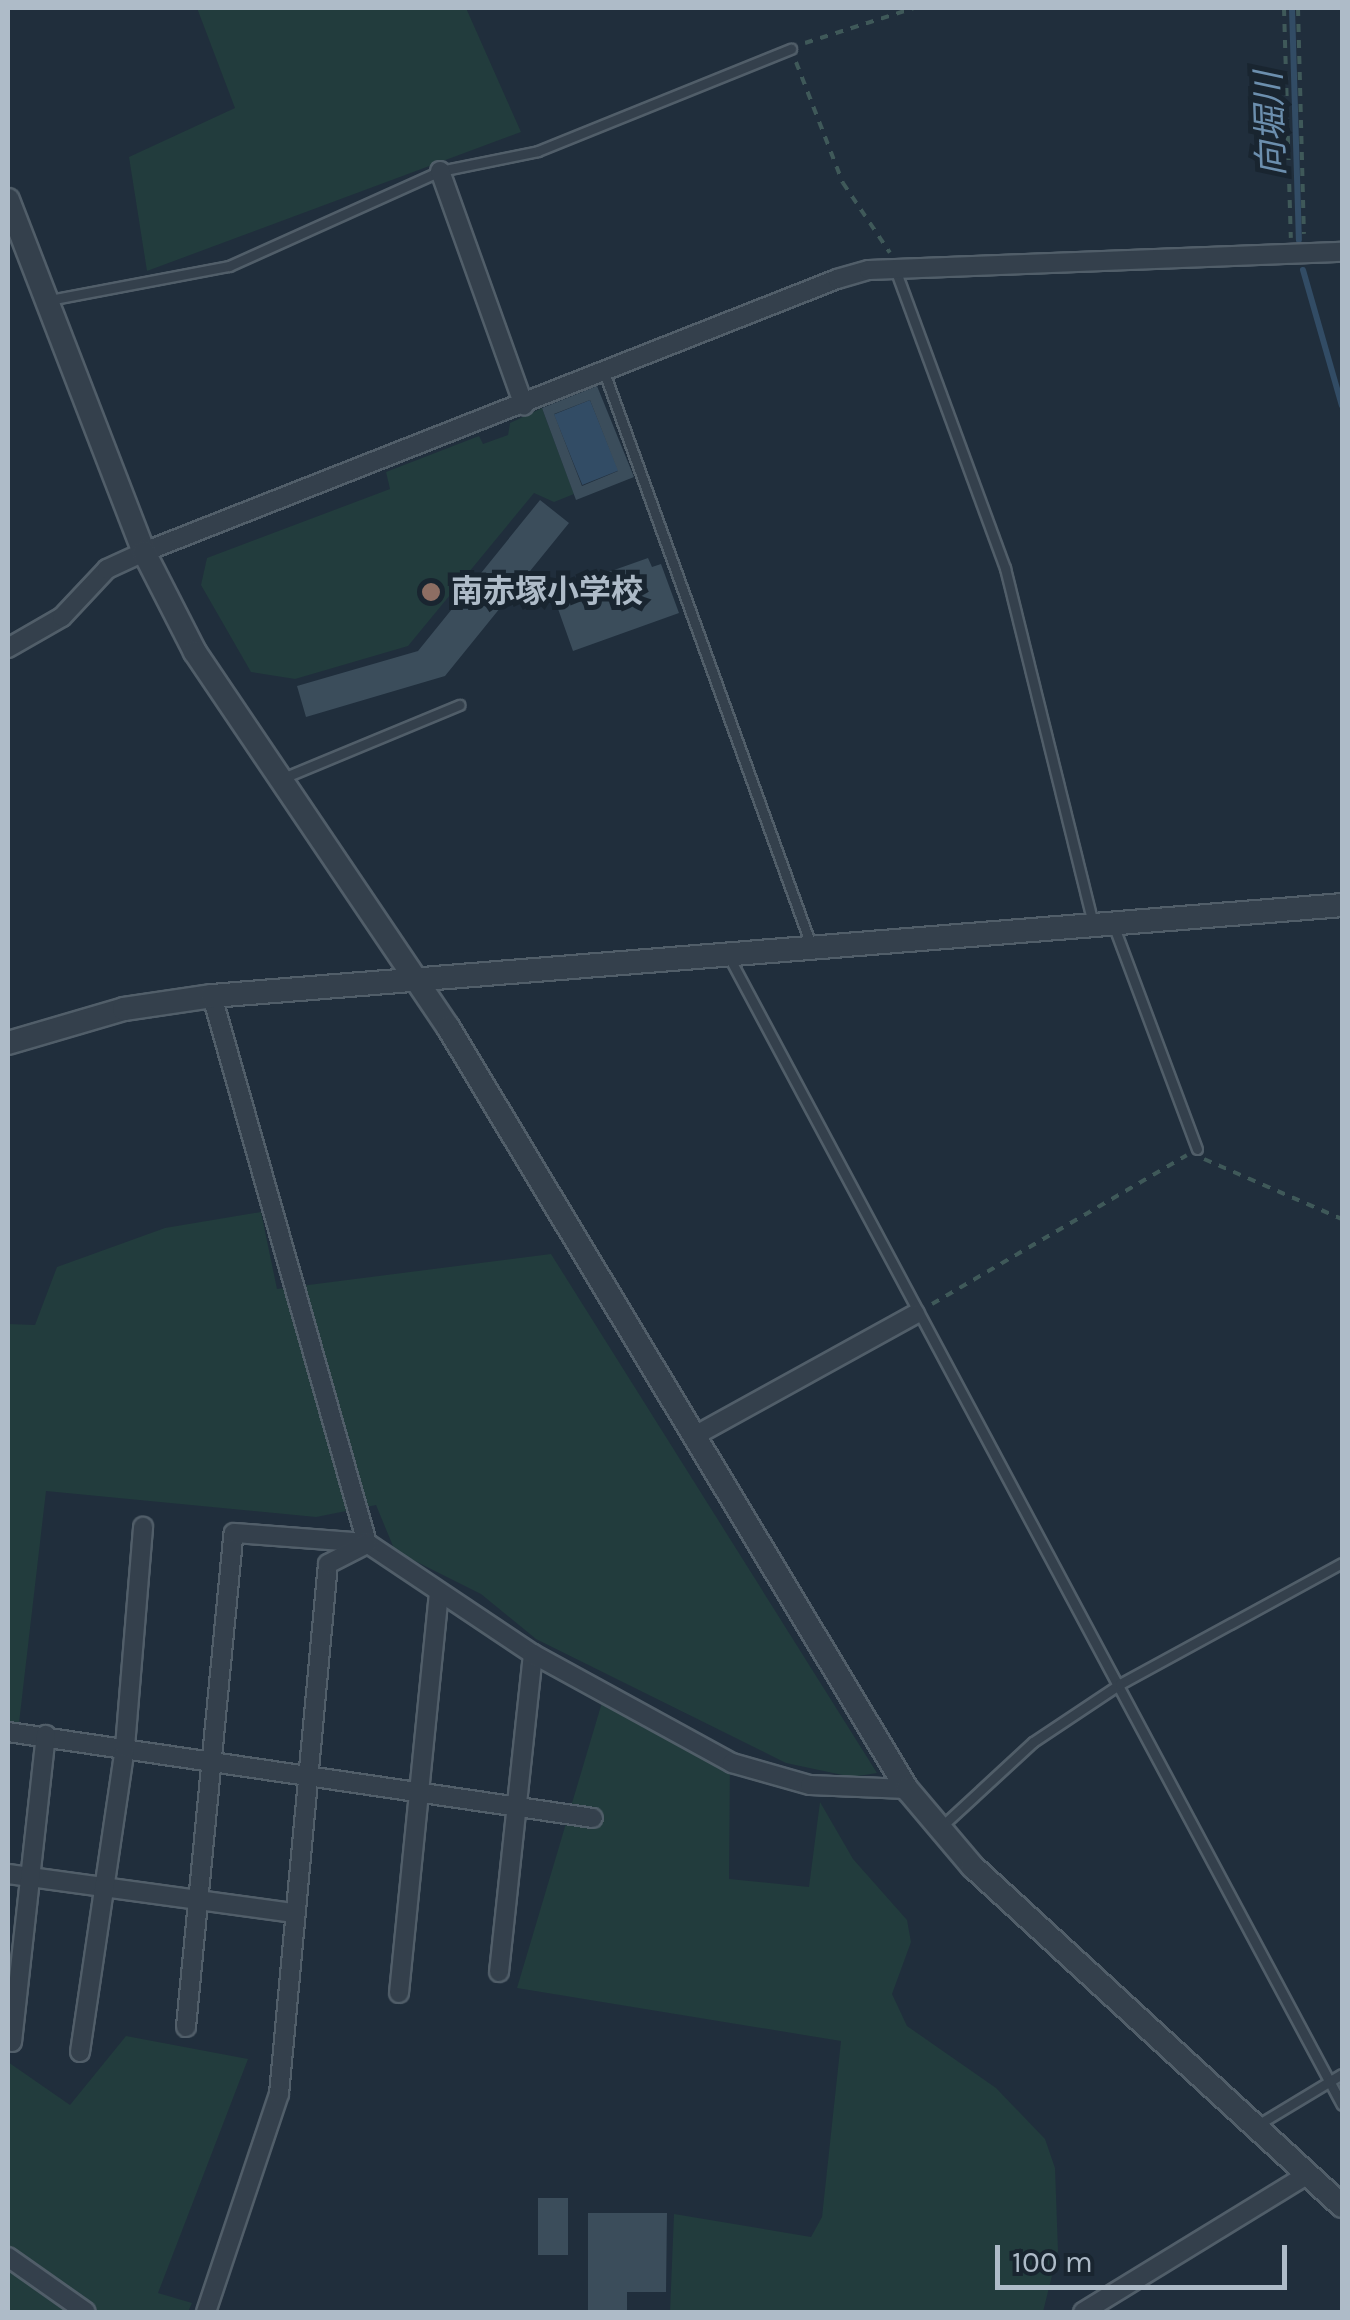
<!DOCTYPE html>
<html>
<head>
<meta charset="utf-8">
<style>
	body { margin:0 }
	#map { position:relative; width:1350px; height:2320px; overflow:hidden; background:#202e3c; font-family:Karla,"Noto Sans JP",sans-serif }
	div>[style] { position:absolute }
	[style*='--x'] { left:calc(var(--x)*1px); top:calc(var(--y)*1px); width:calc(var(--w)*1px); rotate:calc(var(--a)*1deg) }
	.green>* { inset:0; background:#223c3d }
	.water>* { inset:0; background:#324c65; transform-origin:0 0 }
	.stream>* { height:6px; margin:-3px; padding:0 3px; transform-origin:3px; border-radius:3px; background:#324c65 }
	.building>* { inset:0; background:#3b4d5b; transform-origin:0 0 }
	.path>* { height:4px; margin-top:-2px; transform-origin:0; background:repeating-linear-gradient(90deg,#3f5959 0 8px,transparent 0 16px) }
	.roads { filter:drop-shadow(2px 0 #515e69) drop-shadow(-2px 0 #515e69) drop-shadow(0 2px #515e69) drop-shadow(0 -2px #515e69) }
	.service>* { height:9px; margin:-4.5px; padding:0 4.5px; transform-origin:4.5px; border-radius:4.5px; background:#34404c }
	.minor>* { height:18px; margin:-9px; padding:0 9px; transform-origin:9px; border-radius:9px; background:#34404c }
	.tertiary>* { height:22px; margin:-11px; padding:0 11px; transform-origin:11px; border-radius:11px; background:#34404c }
	.dots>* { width:28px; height:28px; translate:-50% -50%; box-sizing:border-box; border:5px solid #192530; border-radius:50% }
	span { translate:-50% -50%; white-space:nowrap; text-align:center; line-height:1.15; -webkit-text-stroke:10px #192530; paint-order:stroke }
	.poi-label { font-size:32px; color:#aebbc8; font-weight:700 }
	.left { translate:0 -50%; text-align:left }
	.water-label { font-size:35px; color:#6c8fae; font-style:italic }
	.frame { position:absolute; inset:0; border:10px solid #aebbc8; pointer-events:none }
	.scale { position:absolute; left:995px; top:2245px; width:292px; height:45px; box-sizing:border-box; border:5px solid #aebbc8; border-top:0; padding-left:12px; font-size:30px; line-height:35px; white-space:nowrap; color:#aebbc8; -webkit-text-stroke:8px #192530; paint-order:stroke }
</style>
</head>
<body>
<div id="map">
	<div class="green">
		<i style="clip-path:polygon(197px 8px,466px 8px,521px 132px,147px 271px,129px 157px,235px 108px)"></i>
		<i style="clip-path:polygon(542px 408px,574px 494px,554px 502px,534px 493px,408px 646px,295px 679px,251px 672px,201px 585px,207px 558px,390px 489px,386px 472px,479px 436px,483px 444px,508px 435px,510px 423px)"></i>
		<i style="clip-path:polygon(261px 1212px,277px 1289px,551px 1254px,877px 1773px,852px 1777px,786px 1763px,536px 1639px,481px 1594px,395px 1551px,376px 1505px,316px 1517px,46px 1491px,19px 1723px,8px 1723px,8px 1324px,35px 1325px,57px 1267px,165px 1228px)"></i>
		<i style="clip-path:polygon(603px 1699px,730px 1760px,729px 1879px,809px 1887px,820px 1802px,853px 1859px,907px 1920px,911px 1942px,892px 1994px,907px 2026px,996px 2088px,1045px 2139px,1055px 2168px,1058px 2251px,1043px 2312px,670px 2312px,674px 2214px,811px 2237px,822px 2217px,841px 2041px,517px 1988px)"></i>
		<i style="clip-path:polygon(126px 2036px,248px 2059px,158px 2293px,192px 2303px,188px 2312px,8px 2312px,8px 2062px,70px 2105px)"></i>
	</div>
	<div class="water">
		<i style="left:590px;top:400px;width:76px;height:39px;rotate:68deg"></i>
	</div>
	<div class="stream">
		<i style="--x:1292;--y:8;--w:232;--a:88.3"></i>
		<i style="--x:1303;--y:270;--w:141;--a:74"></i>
	</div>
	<div class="building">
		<i style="clip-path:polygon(evenodd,597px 386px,634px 477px,576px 500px,542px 408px,597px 386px,590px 400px,618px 471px,582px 486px,554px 414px,590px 400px)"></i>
		<i style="clip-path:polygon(540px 500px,569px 523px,445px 676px,306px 717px,297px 686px,418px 651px)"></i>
		<i style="clip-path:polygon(648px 558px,652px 567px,661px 564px,679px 613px,573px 651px,552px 592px)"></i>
		<i style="left:538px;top:2198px;width:30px;height:57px"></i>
		<i style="clip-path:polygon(588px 2213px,667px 2213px,666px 2292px,627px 2292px,627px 2312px,588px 2312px)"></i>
	</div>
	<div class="path">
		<i style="--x:1284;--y:8;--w:230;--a:88.3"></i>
		<i style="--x:1298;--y:8;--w:226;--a:88.5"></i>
		<i style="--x:805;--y:43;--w:114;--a:-17.8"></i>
		<i style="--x:796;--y:62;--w:130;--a:68.8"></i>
		<i style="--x:843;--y:183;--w:84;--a:56.1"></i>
		<i style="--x:1204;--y:1159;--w:150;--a:23.5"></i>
		<i style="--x:932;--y:1304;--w:295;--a:-30.3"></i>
	</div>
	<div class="roads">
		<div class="service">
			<i style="--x:895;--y:269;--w:319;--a:69.8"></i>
			<i style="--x:1005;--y:568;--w:366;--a:76.1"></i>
			<i style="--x:49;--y:300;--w:183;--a:-10.7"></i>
			<i style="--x:229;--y:266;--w:231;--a:-24.2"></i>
			<i style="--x:440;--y:171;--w:100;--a:-11.5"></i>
			<i style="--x:538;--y:151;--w:273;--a:-22"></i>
			<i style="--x:604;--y:372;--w:609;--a:70.14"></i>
			<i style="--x:283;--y:778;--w:191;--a:-22.5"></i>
			<i style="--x:1114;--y:927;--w:237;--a:69.5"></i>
			<i style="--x:729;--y:957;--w:1301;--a:61.9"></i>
			<i style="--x:942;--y:1826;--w:124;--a:-42.7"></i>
			<i style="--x:1033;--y:1742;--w:105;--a:-33.7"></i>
			<i style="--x:1120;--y:1684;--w:253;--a:-28.6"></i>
			<i style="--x:1259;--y:2124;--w:97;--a:-31.1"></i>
		</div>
		<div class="minor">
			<i style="--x:440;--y:171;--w:249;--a:70.3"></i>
			<i style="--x:8;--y:648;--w:62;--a:-29.9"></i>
			<i style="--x:62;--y:617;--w:66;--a:-46.8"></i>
			<i style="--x:107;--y:569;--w:41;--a:-24.7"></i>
			<i style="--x:144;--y:552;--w:745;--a:-21.5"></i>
			<i style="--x:837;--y:279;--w:33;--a:-16"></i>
			<i style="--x:869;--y:270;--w:473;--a:-2.2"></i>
			<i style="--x:212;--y:996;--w:569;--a:74.18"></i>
			<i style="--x:698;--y:1434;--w:248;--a:-28.9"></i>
			<i style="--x:8;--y:1732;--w:591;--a:8.36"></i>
			<i style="--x:8;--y:1874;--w:289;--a:7.8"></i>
			<i style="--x:499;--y:1972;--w:320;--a:-83.9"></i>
			<i style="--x:399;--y:1993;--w:403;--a:-84.3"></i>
			<i style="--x:186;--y:2027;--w:496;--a:-84.5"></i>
			<i style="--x:234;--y:1533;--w:133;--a:4.3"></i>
			<i style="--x:367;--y:1543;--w:200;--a:33.8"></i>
			<i style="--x:533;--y:1654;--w:227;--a:28.7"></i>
			<i style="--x:732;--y:1763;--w:81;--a:15.8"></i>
			<i style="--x:810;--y:1785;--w:97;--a:2.4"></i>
			<i style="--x:12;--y:2042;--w:309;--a:-83.7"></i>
			<i style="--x:80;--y:2052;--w:308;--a:-81.6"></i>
			<i style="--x:125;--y:1747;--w:221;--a:-85.3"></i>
			<i style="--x:8;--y:2257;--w:95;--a:35.2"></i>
			<i style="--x:206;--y:2312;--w:230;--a:-71.5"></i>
			<i style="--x:279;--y:2094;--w:532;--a:-84.72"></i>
			<i style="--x:328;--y:1564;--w:44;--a:-27.1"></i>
			<i style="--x:1083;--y:2312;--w:264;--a:-31.5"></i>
		</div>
		<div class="tertiary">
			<i style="--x:8;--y:200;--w:377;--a:68.9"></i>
			<i style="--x:144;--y:552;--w:112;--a:63"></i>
			<i style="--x:195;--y:652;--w:452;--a:56"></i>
			<i style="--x:448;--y:1027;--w:890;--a:58.94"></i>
			<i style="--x:907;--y:1789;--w:101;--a:49.8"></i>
			<i style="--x:972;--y:1866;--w:502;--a:42.58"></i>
			<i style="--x:8;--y:1043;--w:121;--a:-16.3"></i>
			<i style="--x:124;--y:1009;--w:89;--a:-8.4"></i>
			<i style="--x:212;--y:996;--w:1134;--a:-4.6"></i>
		</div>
	</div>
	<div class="dots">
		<i style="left:431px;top:592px;background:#8d6e63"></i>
	</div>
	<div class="poi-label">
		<span class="left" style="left:451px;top:592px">南赤塚小学校</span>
	</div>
	<div class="water-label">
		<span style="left:1271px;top:124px;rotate:-92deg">向堀川</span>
	</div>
	<div class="frame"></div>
	<div class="scale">100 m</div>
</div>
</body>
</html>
